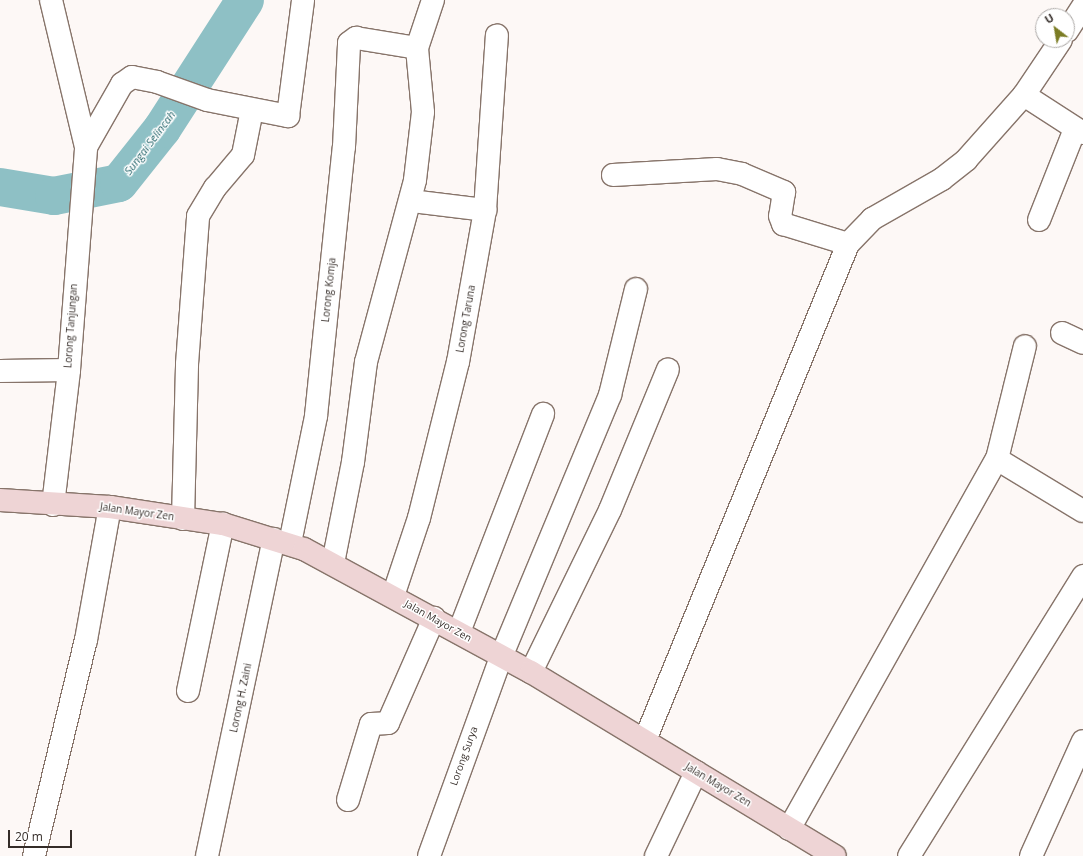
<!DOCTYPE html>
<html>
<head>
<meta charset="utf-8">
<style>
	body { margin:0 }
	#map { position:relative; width:1083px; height:856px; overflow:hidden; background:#fdf8f6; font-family:"Open Sans",sans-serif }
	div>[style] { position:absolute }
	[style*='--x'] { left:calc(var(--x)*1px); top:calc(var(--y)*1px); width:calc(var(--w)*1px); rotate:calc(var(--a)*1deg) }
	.river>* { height:38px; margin:-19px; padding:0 19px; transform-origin:19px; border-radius:19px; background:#8ec0c5 }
	.roads { filter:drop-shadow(1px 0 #87746a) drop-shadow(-1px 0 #87746a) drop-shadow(0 1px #87746a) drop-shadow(0 -1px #87746a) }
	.street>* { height:22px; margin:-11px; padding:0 11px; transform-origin:11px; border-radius:11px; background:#fff }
	.secondary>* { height:22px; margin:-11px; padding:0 11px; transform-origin:11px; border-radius:11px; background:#eed4d5 }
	span { translate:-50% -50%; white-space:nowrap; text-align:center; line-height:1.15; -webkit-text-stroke:3px #fff; paint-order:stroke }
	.street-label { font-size:10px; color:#342c28 }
	.water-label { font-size:11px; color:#1c5f65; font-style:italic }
	.north { position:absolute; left:1035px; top:8px; width:40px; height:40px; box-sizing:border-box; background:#fff; border:1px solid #aeaba9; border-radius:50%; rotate:329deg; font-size:11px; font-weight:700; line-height:16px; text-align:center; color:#342c28 }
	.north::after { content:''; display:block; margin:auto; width:14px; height:18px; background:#7b7c24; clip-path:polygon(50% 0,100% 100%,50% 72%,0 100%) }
	.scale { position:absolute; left:8px; top:830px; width:64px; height:18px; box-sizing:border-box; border:2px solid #342c28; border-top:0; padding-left:5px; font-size:12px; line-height:14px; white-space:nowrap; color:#342c28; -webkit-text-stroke:3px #fff; paint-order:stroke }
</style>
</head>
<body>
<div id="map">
	<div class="river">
		<i style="--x:0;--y:187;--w:55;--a:9.5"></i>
		<i style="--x:54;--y:196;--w:66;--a:-11.3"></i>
		<i style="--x:119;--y:183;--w:69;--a:-51.5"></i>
		<i style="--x:162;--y:129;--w:153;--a:-57.2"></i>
	</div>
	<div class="roads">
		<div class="street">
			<i style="--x:51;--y:0;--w:151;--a:76.6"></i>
			<i style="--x:1067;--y:31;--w:30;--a:-57"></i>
			<i style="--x:1024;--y:95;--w:70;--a:32.8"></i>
			<i style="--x:613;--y:175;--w:104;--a:-3.3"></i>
			<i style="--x:717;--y:169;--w:25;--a:11"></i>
			<i style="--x:742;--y:174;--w:46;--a:23.2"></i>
			<i style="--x:784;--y:192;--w:24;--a:99"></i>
			<i style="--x:780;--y:216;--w:9;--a:69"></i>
			<i style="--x:783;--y:224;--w:68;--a:17.1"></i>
			<i style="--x:411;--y:201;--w:75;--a:6.9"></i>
			<i style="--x:1039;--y:220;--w:98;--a:-68.4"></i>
			<i style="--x:1062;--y:333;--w:23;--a:25"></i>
			<i style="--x:0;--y:371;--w:69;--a:-0.8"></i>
			<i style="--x:997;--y:459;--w:100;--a:31.2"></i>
			<i style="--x:53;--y:505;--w:136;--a:-83.2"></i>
			<i style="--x:69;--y:370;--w:224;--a:-85.6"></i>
			<i style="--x:86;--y:147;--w:73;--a:-60.3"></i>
			<i style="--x:122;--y:84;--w:12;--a:-35"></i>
			<i style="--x:132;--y:77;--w:25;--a:11"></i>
			<i style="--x:157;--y:82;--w:53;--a:19.8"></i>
			<i style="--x:207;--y:100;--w:83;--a:11.2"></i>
			<i style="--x:288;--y:116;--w:117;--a:-82.6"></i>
			<i style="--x:183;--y:519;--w:155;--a:-88.5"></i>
			<i style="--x:187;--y:364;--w:148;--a:-85.7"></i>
			<i style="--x:198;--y:216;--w:33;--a:-59"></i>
			<i style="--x:215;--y:188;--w:43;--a:-49.7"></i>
			<i style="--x:243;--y:155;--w:46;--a:-78.7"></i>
			<i style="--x:290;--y:543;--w:130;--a:-78.4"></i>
			<i style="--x:316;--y:416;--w:270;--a:-84.1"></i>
			<i style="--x:344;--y:147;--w:104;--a:-87.2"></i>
			<i style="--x:349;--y:43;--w:9;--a:-36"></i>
			<i style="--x:356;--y:38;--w:62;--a:9.3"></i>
			<i style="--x:417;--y:48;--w:51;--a:-71.6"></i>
			<i style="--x:333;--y:563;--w:103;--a:-78.8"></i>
			<i style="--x:353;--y:462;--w:101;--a:-82.6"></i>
			<i style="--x:366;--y:362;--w:188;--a:-74.9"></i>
			<i style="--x:415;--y:180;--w:68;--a:-83.3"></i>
			<i style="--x:423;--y:112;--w:64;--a:-95.4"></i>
			<i style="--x:393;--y:596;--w:82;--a:-71.6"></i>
			<i style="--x:419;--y:518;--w:161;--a:-76"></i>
			<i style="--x:458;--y:362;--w:154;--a:-79.9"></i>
			<i style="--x:485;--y:210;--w:175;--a:-86.1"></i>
			<i style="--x:459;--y:632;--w:234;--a:-68.9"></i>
			<i style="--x:531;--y:672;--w:180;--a:-64"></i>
			<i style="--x:610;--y:510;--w:152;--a:-67.6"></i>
			<i style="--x:188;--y:691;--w:171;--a:-78.2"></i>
			<i style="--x:645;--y:740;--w:536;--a:-67.74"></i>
			<i style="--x:848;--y:244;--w:35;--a:-46"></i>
			<i style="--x:872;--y:219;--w:81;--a:-29.7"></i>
			<i style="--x:942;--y:179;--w:31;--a:-38"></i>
			<i style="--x:966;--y:160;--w:87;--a:-48.3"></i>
			<i style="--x:1024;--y:95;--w:66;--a:-56.1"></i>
			<i style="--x:348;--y:800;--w:79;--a:-73.2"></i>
			<i style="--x:371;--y:724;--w:17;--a:-3"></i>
			<i style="--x:388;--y:723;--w:115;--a:-66.3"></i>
			<i style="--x:789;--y:829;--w:424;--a:-60.7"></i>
			<i style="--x:997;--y:459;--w:116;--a:-76.1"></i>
			<i style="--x:34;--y:856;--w:222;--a:-76.5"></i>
			<i style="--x:86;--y:640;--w:135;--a:-79.8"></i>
			<i style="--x:207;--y:856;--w:324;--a:-78.1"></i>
			<i style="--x:429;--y:856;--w:212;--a:-70.1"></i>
			<i style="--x:501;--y:657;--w:284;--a:-67.4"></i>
			<i style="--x:610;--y:395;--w:109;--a:-76.2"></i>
			<i style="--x:656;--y:856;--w:93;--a:-64.5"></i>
			<i style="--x:909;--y:856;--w:330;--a:-58.1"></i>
			<i style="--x:1031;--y:856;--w:126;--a:-65.7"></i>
		</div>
		<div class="secondary">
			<i style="--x:0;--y:500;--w:110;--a:3.6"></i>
			<i style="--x:110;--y:507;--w:114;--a:8.6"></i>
			<i style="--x:223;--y:524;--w:85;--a:17.2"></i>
			<i style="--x:304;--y:549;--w:258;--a:28.5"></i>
			<i style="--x:531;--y:672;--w:355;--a:31.2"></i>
		</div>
	</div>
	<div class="street-label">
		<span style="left:329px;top:290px;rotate:-84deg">Lorong Komja</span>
		<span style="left:466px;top:319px;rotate:-80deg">Lorong Taruna</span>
		<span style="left:71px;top:326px;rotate:-86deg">Lorong Tanjungan</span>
		<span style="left:137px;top:512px;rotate:8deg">Jalan Mayor Zen</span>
		<span style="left:438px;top:621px;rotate:29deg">Jalan Mayor Zen</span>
		<span style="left:241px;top:698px;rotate:-78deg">Lorong H. Zaini</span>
		<span style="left:464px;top:756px;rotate:-70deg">Lorong Surya</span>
		<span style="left:718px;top:785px;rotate:31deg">Jalan Mayor Zen</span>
	</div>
	<div class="water-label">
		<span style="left:150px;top:143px;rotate:-53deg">Sungai Selincah</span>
	</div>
	<div class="north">U</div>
	<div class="scale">20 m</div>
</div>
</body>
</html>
